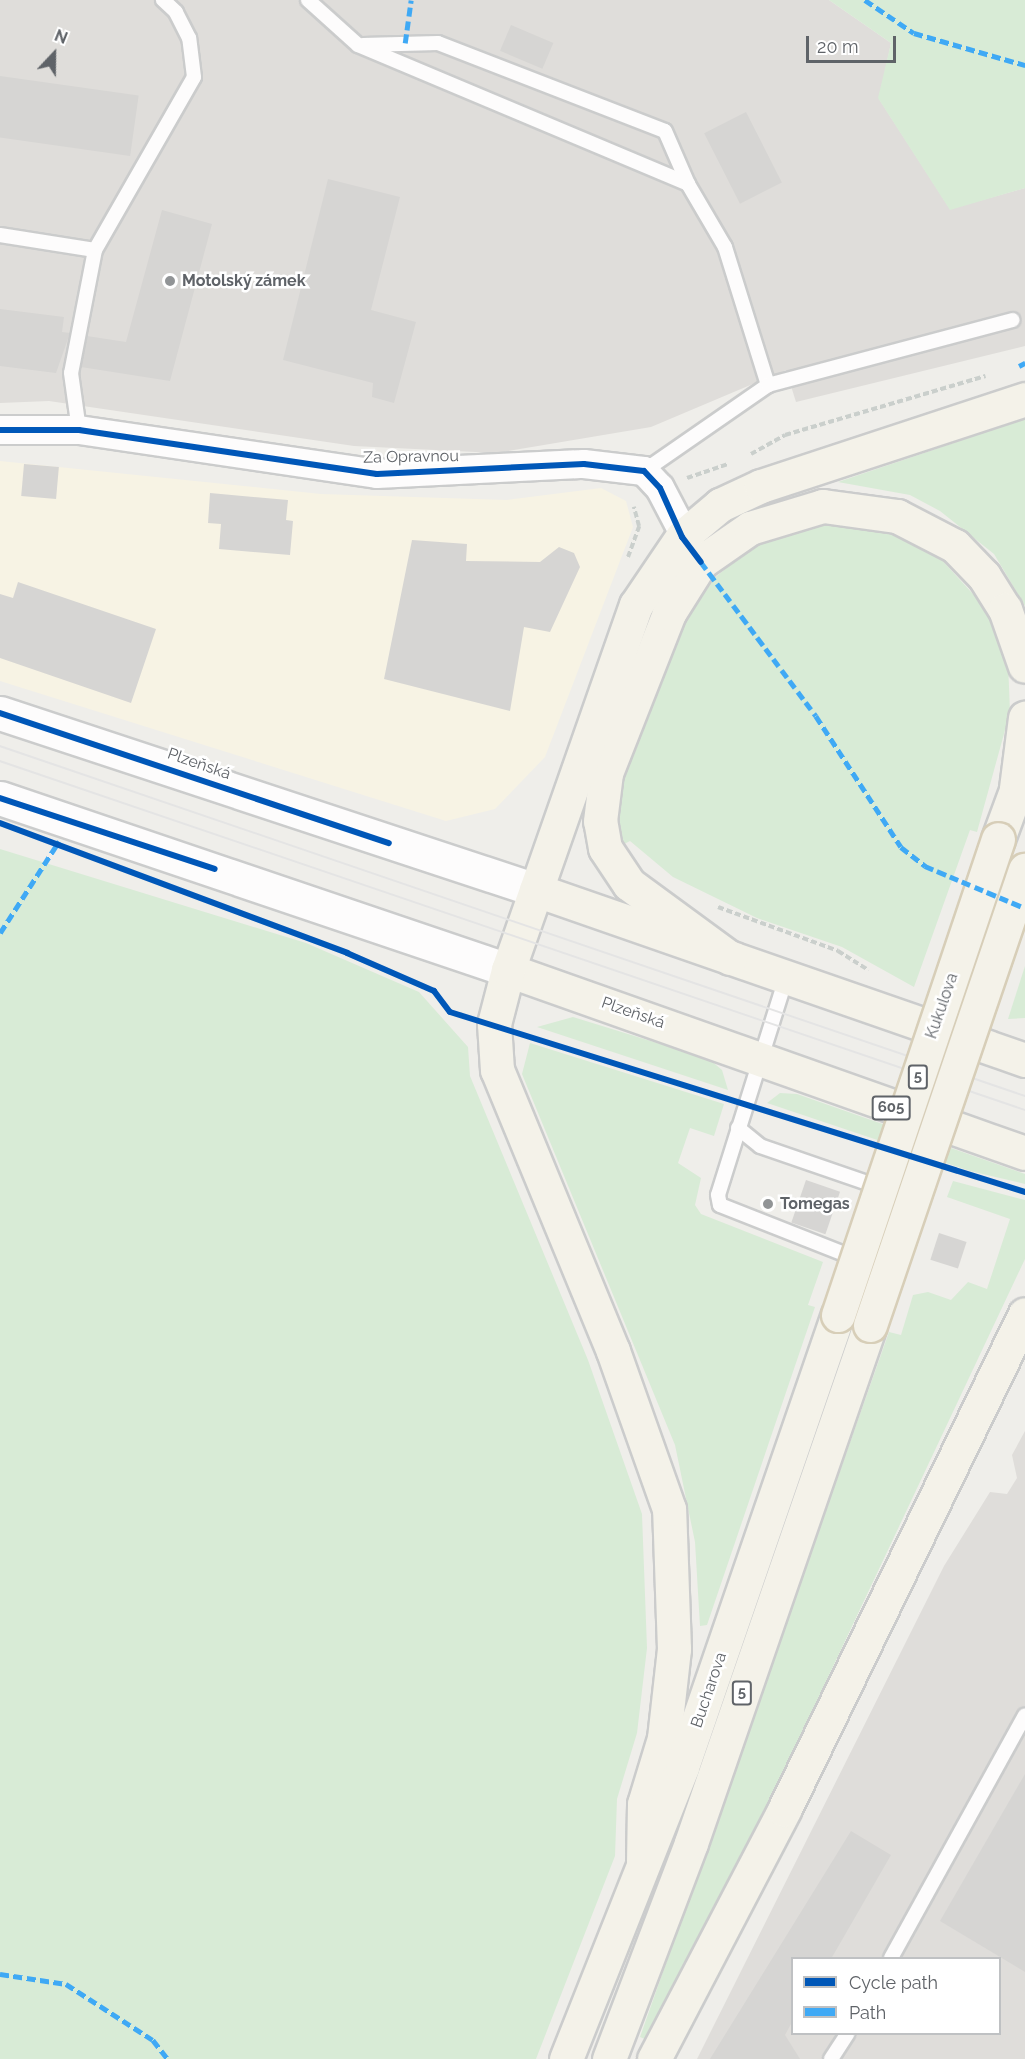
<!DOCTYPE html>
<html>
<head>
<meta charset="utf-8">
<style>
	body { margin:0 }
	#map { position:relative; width:1025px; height:2059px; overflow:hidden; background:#efeeea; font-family:Raleway,sans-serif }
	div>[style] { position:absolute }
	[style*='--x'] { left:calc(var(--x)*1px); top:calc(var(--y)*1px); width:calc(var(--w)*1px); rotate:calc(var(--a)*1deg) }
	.commercial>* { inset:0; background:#f7f3e4 }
	.industrial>* { inset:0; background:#dfddda }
	.green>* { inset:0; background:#d8ebd6 }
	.building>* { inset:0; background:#d6d5d3; transform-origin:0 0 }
	.path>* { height:4px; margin-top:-2px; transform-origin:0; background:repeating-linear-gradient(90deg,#cacfcc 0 6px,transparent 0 9px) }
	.roads { filter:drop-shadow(2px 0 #cbcccc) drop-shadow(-2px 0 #cbcccc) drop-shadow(0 2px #cbcccc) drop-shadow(0 -2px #cbcccc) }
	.lane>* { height:14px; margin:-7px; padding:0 7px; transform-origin:7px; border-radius:7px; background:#fdfcfc }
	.street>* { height:28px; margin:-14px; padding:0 14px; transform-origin:14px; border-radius:14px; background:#fdfcfc }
	.secondary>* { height:33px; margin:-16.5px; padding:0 16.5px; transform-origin:16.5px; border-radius:16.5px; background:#fdfcfc }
	.primary>* { height:33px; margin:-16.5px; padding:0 16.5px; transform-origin:16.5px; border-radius:16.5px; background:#f4f2e9 }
	.tram>* { height:1.5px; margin:-0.75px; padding:0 0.75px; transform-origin:0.75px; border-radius:0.75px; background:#e4e4e4 }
	.bridges { filter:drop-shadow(2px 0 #d7ceb8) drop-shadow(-2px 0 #d7ceb8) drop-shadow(0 2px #d7ceb8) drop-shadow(0 -2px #d7ceb8) }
	.primary-bridge>* { height:33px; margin:-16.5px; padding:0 16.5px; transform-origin:16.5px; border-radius:16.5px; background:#f4f2e9 }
	.quiet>* { height:4.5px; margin-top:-2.25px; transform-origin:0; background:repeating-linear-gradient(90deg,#3fa9f5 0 9px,transparent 0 13.5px) }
	.cycleway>* { height:6px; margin:-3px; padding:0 3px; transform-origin:3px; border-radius:3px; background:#0057b8 }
	.dots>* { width:16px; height:16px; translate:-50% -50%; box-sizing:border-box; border:3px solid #fff; border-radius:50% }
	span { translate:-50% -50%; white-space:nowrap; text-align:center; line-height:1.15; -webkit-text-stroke:5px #fff; paint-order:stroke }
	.shield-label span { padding:2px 4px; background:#fff; border:2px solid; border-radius:4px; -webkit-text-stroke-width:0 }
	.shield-label { font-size:15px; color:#5f6368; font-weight:700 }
	.poi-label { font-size:16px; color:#5f6368; font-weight:700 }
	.left { translate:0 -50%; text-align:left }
	.street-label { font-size:16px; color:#5f6368 }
	.legend { position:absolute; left:791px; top:1957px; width:210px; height:78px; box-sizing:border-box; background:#fff; border:2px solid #bfc1c3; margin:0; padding:8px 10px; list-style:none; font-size:18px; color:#5f6368 }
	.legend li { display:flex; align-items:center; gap:12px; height:30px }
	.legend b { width:30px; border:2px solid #bfc1c3 }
	.north { position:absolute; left:24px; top:24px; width:60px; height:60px; -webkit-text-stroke:4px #fff; paint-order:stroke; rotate:22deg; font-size:16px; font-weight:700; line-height:24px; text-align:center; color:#5f6368 }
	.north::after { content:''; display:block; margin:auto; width:21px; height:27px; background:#5f6368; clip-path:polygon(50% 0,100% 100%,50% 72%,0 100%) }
	.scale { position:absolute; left:806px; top:36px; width:90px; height:27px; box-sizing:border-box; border:3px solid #5f6368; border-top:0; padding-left:8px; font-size:18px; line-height:21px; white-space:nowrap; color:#5f6368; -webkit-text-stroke:4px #fff; paint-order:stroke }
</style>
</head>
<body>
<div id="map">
	<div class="commercial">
		<i style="clip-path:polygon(0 461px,321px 494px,507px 500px,601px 488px,626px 501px,633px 527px,545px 757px,495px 809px,446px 821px,0 681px)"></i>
	</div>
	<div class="industrial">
		<i style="clip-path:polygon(0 0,829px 0,891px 43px,879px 99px,950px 209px,1025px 188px,1025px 346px,796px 402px,786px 370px,651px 427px,496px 453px,354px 446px,49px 401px,0 403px)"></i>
		<i style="clip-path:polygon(evenodd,1025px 1431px,1025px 2059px,697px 2059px,944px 1566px,990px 1492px,1007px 1494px,1017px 1478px,1012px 1455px,1025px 1431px,792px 1958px,1000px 1958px,1000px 2034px,792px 2034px,792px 1958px)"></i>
	</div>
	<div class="green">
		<i style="clip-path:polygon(829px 0,1025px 0,1025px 188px,950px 210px,878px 98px,891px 43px)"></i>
		<i style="clip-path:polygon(1025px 419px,1025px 606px,994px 554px,940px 511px,910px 495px,838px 482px)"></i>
		<i style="clip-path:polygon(829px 523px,882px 529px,939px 557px,984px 606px,1008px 662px,1010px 712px,977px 832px,970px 830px,914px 987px,842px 947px,757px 918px,673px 877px,630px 841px,618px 847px,613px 807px,630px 747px,688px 613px,707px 584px,746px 552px,769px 538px)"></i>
		<i style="clip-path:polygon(0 849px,306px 943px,419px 992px,468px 1047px,470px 1076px,588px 1360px,642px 1514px,647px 1648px,637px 1733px,617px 1799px,615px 1856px,536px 2059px,0 2059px)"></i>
		<i style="clip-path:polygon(1025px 966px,1025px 1018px,1008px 1019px)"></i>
		<i style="clip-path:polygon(573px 1017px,709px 1059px,722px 1070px,728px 1090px,537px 1027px)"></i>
		<i style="clip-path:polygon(530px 1043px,724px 1104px,714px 1136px,690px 1128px,678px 1163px,701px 1178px,695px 1205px,701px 1214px,823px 1262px,808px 1305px,815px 1307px,707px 1625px,700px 1626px,695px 1542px,675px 1445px,522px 1074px)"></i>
		<i style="clip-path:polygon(780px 1093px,797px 1094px,1025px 1174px,1025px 1184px,970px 1171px,767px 1103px)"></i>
		<i style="clip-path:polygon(953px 1181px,1025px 1200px,1025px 1259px,765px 1811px,645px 2039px,640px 2037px,889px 1332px,901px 1335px,913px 1295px,928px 1292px,951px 1300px,968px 1282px,987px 1289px,1010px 1219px,947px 1197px)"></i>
	</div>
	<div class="building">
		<i style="left:511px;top:25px;width:46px;height:28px;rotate:23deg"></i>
		<i style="left:0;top:76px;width:140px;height:61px;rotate:8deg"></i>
		<i style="left:746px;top:112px;width:79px;height:47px;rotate:63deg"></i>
		<i style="clip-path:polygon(328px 179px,400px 197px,371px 310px,416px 322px,394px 403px,372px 397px,373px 383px,283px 360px)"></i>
		<i style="clip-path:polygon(162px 210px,212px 224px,170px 381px,81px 367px,87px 336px,126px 342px)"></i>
		<i style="clip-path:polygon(0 309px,64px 317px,62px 332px,70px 333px,56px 373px,0 366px)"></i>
		<i style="left:24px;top:464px;width:35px;height:32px;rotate:5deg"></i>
		<i style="clip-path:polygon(210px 493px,288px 500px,286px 520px,293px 521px,290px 555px,219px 549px,221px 524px,208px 523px)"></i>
		<i style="clip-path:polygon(412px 540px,467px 544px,466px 561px,540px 562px,559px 547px,574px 553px,580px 567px,550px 632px,524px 627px,510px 711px,384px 679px)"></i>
		<i style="clip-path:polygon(18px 582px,156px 629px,131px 703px,0 658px,0 594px,13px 598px)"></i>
		<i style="left:806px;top:1180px;width:36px;height:45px;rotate:19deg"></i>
		<i style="left:939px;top:1233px;width:29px;height:28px;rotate:18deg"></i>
		<i style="clip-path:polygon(1025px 1774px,1025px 1972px,940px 1921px)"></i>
		<i style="clip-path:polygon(851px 1831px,891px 1855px,831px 1959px,792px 1959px,792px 2022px,785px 2035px,800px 2059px,710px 2059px)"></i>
	</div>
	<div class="path">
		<i style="--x:751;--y:454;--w:39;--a:-29"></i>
		<i style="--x:785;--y:435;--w:209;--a:-16.4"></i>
		<i style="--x:687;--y:478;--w:43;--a:-18.9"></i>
		<i style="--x:628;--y:557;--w:33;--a:-70"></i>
		<i style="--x:639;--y:526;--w:20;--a:-105"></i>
		<i style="--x:718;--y:907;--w:128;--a:20.1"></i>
		<i style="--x:838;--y:951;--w:36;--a:32"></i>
		<i style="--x:324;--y:944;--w:120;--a:23.1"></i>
		<i style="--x:434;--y:991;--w:26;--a:53"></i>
		<i style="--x:450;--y:1012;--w:13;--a:13"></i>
	</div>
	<div class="roads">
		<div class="lane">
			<i style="--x:308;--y:0;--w:67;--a:42"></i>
			<i style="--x:358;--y:45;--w:358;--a:22.8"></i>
			<i style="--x:688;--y:184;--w:73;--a:59.6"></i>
			<i style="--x:725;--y:247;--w:145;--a:72.7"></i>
			<i style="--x:363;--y:45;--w:75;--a:-1.5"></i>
			<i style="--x:438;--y:43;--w:243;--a:21.2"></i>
			<i style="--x:665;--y:131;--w:58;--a:66.5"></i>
			<i style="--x:0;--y:235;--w:96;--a:9"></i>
			<i style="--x:95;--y:250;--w:125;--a:101"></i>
			<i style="--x:71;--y:373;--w:58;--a:82"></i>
			<i style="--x:95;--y:250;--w:199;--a:-60.2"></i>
			<i style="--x:194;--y:77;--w:39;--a:-97"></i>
			<i style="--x:189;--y:38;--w:29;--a:-117"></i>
			<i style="--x:176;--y:12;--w:18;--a:-137"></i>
			<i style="--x:644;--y:471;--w:151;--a:-34.7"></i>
			<i style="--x:768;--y:385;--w:253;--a:-14.9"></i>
			<i style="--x:786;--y:978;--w:227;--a:107.4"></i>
			<i style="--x:718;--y:1195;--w:10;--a:79"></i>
			<i style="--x:720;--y:1205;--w:163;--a:21.5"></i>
			<i style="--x:872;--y:1265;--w:31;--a:-69"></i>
			<i style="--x:738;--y:1128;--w:28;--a:39"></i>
			<i style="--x:760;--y:1146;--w:129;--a:19"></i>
			<i style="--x:891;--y:1958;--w:277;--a:-61.1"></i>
			<i style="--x:831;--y:2059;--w:30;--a:-57"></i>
		</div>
		<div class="street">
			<i style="--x:0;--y:430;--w:79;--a:0"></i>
			<i style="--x:79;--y:430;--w:301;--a:8.4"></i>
			<i style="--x:377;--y:474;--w:207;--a:-2.8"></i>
			<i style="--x:584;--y:464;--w:60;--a:6.7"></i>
			<i style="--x:644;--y:471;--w:23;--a:47"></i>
			<i style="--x:660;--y:488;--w:73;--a:62.4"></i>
		</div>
		<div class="secondary">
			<i style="--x:0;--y:713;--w:564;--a:18.27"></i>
			<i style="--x:0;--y:798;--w:536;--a:18.71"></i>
		</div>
		<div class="primary">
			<i style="--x:1016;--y:788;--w:71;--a:-82.7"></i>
			<i style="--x:998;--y:839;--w:78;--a:-69.7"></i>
			<i style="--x:536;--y:890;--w:518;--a:19.17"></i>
			<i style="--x:730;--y:958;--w:125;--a:-143.8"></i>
			<i style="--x:629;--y:884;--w:43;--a:-123.7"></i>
			<i style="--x:605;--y:848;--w:27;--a:-100"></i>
			<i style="--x:600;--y:821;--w:48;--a:-82.9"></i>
			<i style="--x:606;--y:773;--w:172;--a:-68.5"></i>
			<i style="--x:669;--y:613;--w:60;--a:-57.9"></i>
			<i style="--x:701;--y:562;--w:60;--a:-34.8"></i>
			<i style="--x:750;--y:528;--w:76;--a:-16.8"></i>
			<i style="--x:823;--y:506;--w:75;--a:7.7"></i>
			<i style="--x:897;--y:516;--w:65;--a:27.3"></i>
			<i style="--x:955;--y:546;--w:42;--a:46"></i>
			<i style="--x:984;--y:576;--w:39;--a:58"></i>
			<i style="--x:1005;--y:609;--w:60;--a:70.7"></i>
			<i style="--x:508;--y:970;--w:548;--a:19.49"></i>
			<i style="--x:643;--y:1862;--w:58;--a:-89"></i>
			<i style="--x:644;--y:1804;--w:69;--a:-73.1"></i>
			<i style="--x:664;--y:1738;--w:90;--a:-83.6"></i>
			<i style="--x:674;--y:1649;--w:140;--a:-92"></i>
			<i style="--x:669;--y:1509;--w:168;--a:-109.5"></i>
			<i style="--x:613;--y:1351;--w:304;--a:-112.4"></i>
			<i style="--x:497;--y:1070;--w:46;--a:-93.7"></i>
			<i style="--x:494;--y:1024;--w:56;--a:-75.5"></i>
			<i style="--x:508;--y:970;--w:387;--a:-70.7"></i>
			<i style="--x:636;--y:605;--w:82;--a:-55.9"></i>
			<i style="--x:682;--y:537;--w:50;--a:-40.1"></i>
			<i style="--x:720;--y:505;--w:45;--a:-24.9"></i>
			<i style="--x:761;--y:486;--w:278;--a:-18.2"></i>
			<i style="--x:566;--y:2059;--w:314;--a:-68.3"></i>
			<i style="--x:682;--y:1767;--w:478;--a:-71"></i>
			<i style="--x:609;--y:2059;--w:231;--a:-69.2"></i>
			<i style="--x:691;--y:1843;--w:548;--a:-70.94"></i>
			<i style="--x:654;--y:2059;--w:281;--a:-62.4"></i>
			<i style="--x:784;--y:1810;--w:551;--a:-64.09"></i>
		</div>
	</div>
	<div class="tram">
		<i style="--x:0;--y:746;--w:1083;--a:18.85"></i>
		<i style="--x:0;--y:761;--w:1083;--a:18.8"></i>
	</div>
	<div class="bridges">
		<div class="primary-bridge">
			<i style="--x:838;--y:1315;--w:502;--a:-71.42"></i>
			<i style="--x:870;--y:1325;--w:481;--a:-71.2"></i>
		</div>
	</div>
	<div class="quiet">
		<i style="--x:865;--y:0;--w:59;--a:34"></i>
		<i style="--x:914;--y:33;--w:116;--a:16.1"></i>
		<i style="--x:405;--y:43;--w:43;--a:-82.1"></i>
		<i style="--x:1019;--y:366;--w:7;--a:-27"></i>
		<i style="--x:701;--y:562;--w:192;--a:53.2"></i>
		<i style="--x:816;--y:716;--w:156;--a:57"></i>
		<i style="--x:901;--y:847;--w:31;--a:38"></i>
		<i style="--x:925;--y:866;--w:108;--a:22.8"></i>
		<i style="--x:0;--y:933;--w:109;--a:-57.3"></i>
		<i style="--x:0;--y:1974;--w:67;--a:8.6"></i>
		<i style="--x:66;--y:1984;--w:103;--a:32.8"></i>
		<i style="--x:153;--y:2040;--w:24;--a:52"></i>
	</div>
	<div class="cycleway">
		<i style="--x:0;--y:430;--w:79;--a:0"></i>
		<i style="--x:79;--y:430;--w:301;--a:8.4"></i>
		<i style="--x:377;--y:474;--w:207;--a:-2.8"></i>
		<i style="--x:584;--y:464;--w:60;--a:6.7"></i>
		<i style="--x:644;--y:471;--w:23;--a:47"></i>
		<i style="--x:660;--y:488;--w:54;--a:65.8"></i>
		<i style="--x:682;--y:537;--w:31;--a:53"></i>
		<i style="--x:0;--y:713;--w:410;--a:18.5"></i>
		<i style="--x:0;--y:798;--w:226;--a:18.3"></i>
		<i style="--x:0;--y:823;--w:371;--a:20.5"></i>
		<i style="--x:347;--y:953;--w:95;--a:23.6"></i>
		<i style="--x:434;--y:991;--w:26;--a:53"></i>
		<i style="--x:450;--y:1012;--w:603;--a:17.38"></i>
	</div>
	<div class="dots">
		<i style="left:170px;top:281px;background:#919496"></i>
		<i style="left:768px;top:1204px;background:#919496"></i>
	</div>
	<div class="shield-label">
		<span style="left:918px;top:1077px">5</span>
		<span style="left:891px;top:1108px">605</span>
		<span style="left:742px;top:1693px">5</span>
	</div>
	<div class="poi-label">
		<span class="left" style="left:182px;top:281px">Motolský zámek</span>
		<span class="left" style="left:780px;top:1204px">Tomegas</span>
	</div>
	<div class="street-label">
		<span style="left:411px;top:457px;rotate:-1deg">Za Opravnou</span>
		<span style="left:199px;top:764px;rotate:19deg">Plzeňská</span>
		<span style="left:942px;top:1006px;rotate:-71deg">Kukulova</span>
		<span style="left:633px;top:1013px;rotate:19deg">Plzeňská</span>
		<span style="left:709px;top:1690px;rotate:-71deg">Bucharova</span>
	</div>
	<ul class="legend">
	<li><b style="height:8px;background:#0057b8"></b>Cycle path</li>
	<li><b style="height:8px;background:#3fa9f5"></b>Path</li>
	</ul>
	<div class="north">N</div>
	<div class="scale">20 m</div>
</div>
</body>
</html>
